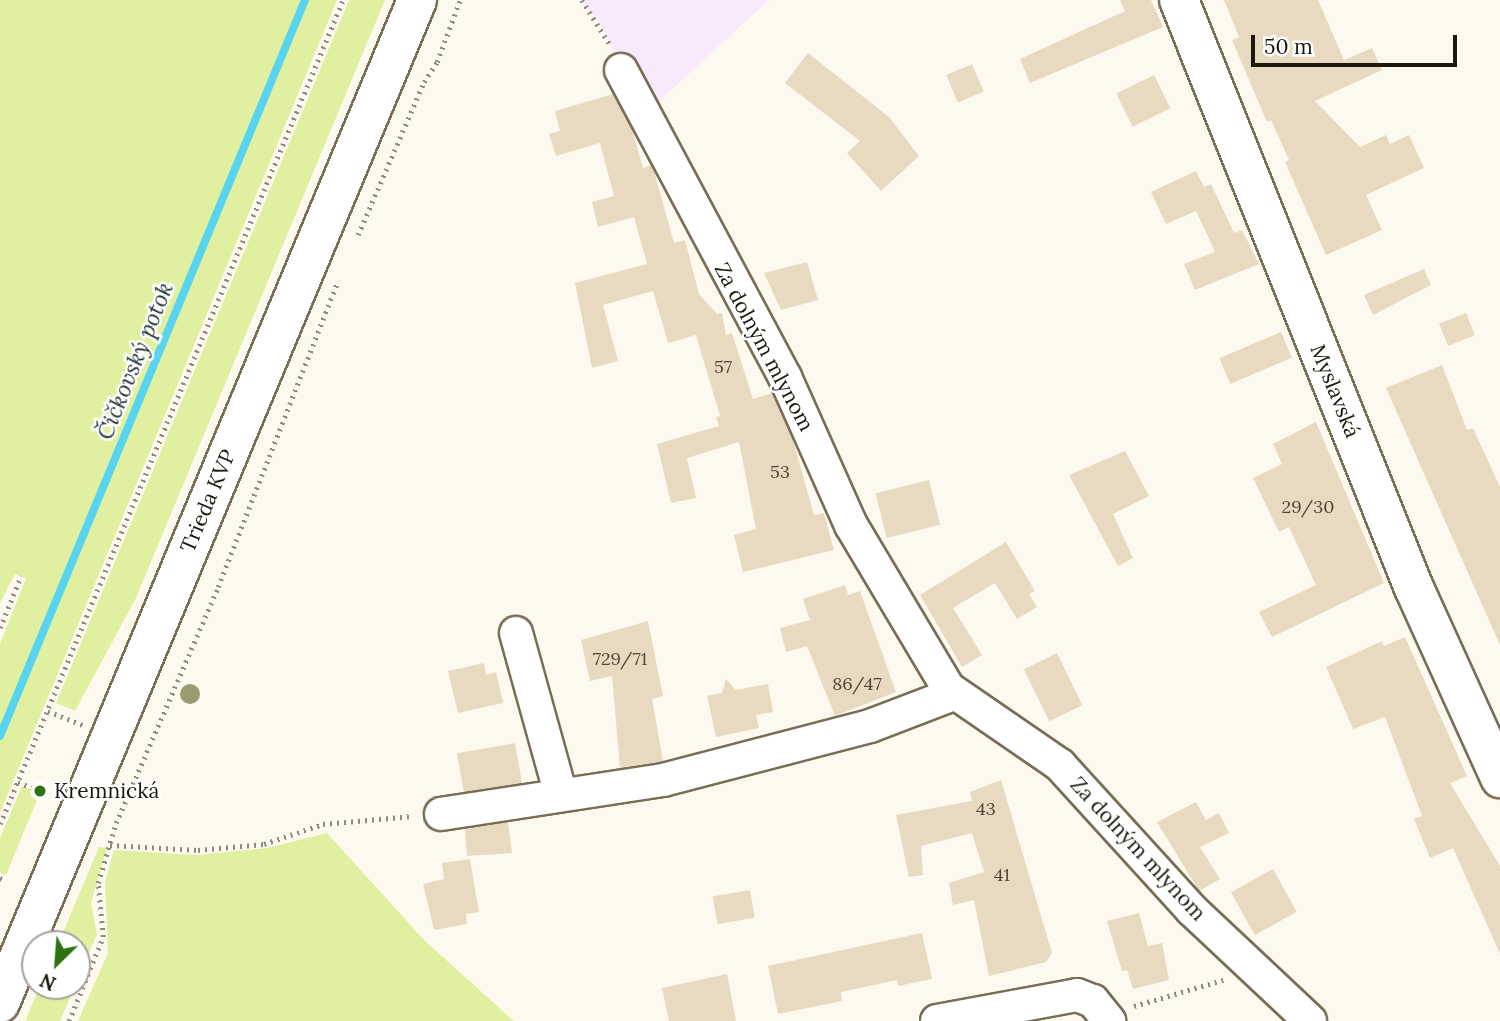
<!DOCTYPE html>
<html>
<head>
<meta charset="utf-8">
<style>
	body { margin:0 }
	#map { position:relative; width:1500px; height:1021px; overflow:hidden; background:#fef9ee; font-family:Lora,serif }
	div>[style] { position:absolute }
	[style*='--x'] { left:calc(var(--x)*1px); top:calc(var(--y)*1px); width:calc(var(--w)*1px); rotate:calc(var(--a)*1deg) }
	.commercial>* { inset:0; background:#f9e9fc }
	.green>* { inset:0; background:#e0f0a0 }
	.stream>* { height:8px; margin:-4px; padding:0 4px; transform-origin:4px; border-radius:4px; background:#58d4f0 }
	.building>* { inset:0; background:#e7dac0; transform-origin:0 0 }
	.path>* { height:4.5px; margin-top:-2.25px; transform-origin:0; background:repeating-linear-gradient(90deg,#908b81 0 2px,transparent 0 7px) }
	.roads { filter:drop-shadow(2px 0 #796d56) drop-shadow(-2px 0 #796d56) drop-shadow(0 2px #796d56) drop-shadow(0 -2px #796d56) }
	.minor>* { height:32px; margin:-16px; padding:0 16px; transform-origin:16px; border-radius:16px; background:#fff }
	.tertiary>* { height:38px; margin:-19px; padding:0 19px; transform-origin:19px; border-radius:19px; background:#fff }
	.trees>* { width:20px; height:20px; margin:-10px; border-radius:50%; background:#999c72 }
	.dots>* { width:19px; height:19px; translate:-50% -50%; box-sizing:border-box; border:4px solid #fff; border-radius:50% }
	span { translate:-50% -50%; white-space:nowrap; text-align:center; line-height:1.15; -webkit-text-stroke:5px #fff; paint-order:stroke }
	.number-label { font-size:18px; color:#4f483a }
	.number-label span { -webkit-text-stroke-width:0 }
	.street-label { font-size:21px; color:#1c180e }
	.poi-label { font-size:21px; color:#1c180e }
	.left { translate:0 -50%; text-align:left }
	.water-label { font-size:23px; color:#20353b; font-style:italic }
	.north { position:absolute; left:21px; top:930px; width:70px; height:70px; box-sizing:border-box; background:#fff; border:2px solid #a4a39f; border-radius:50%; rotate:205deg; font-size:19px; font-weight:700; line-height:28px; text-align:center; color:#1c180e }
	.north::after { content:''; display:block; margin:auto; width:24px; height:32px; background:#2c7211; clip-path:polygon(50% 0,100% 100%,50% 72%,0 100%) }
	.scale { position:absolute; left:1251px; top:35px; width:206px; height:32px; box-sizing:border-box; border:4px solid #1c180e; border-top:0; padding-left:9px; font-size:21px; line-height:24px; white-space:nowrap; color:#1c180e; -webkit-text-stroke:5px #fff; paint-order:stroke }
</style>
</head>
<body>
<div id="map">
	<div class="commercial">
		<i style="clip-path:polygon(582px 0,769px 0,644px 115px,602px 27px)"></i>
	</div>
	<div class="green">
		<i style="clip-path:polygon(0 0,337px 0,0 813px,0 644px,26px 578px,15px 574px,0 603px)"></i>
		<i style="clip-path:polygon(349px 0,385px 0,136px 598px,75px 711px,56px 703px)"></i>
		<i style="clip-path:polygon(22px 786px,40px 793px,6px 875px,0 873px,0 838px)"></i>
		<i style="clip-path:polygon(327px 833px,424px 940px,514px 1021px,78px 1021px,108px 953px,105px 882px,114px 850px,196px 855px,267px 848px)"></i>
		<i style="clip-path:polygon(99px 847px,107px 848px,91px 903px,97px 934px,77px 981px,77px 944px,58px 944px)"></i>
		<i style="clip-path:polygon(40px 986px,75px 986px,60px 1021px,25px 1021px)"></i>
	</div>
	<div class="stream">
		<i style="--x:0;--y:736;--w:797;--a:-67.49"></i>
	</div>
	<div class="building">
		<i style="clip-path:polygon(1120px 0,1151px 0,1163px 27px,1030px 83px,1020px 59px,1125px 11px)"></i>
		<i style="clip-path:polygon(1224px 0,1318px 0,1344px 60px,1372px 48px,1382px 70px,1315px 101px,1360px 147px,1386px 135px,1390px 144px,1409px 135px,1424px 168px,1366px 195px,1382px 230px,1326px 255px,1285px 162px,1289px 160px,1271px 120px,1267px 122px,1232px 40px,1239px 37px)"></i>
		<i style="clip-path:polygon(808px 53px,889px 117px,919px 156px,881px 191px,847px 153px,860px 141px,785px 83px)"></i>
		<i style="left:972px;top:64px;width:30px;height:28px;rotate:67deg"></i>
		<i style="left:1154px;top:75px;width:37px;height:42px;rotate:64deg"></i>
		<i style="clip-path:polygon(613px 94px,632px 129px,643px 168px,651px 165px,654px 171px,674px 243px,685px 240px,699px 294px,717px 314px,722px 313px,726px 335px,732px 333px,753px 399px,772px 393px,793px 440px,814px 515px,824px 513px,834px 550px,743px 572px,734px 535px,756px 529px,739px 442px,687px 458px,696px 498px,671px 503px,657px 444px,719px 426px,716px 417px,720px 416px,696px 335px,668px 343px,653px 291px,603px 305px,618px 361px,592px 368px,575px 283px,647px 264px,634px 217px,598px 227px,592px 202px,614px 196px,600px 143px,556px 156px,549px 134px,560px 131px,555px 111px)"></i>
		<i style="clip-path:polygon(1196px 171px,1204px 187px,1211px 184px,1234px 233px,1242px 230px,1259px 264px,1195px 290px,1184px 264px,1215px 252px,1196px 211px,1166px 224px,1151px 192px)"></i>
		<i style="clip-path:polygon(807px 262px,818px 300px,781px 310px,764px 273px)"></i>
		<i style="clip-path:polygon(1424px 269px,1431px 285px,1373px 315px,1364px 295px)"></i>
		<i style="left:1466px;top:313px;width:24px;height:29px;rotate:68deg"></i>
		<i style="left:1281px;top:332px;width:28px;height:67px;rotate:67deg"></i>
		<i style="clip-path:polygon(1442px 365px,1467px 430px,1473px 428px,1500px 487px,1500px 645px,1386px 388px)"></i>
		<i style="clip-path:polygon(1316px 422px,1384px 583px,1272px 637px,1259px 612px,1316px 585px,1289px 527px,1279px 532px,1253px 478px,1282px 464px,1273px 444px)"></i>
		<i style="clip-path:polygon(1125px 451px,1149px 496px,1113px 514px,1133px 558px,1118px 566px,1069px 475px)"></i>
		<i style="left:929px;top:480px;width:46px;height:55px;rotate:76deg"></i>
		<i style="clip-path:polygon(1006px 542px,1035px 591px,1029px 594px,1037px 607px,1017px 619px,995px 583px,953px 608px,982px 655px,962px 667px,920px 595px)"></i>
		<i style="clip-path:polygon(845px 585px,848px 595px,860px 591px,896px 692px,835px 716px,807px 646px,786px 652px,780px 628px,810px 620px,803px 599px)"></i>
		<i style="clip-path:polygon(648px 621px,663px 696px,652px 699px,663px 761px,620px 768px,612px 676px,590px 681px,581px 640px)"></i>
		<i style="clip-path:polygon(1405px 637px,1467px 776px,1450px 783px,1500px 866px,1500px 954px,1453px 848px,1430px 858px,1414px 819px,1422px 816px,1385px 717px,1353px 729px,1326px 667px,1382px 641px,1384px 646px)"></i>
		<i style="left:1057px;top:653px;width:58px;height:37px;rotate:64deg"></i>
		<i style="clip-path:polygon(484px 663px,486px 675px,496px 672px,503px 703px,458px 713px,448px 671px)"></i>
		<i style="clip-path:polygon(726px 679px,736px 690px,768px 684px,773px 712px,756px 715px,759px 728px,716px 737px,707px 696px,722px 693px)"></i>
		<i style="left:515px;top:743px;width:41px;height:59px;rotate:80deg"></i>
		<i style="clip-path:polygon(1001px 780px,1052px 953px,1046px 962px,989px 976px,974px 900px,953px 905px,949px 883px,984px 872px,972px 833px,921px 846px,923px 875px,909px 877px,896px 815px,972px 801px,970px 792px)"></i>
		<i style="clip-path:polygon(1196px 802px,1206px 820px,1219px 813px,1229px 833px,1200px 847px,1220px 879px,1199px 891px,1157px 822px)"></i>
		<i style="clip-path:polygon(508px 822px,512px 853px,467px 856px,465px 829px)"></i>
		<i style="clip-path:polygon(470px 859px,479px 912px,466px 914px,467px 924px,434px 930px,423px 884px,444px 879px,442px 863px)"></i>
		<i style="left:1273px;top:869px;width:49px;height:48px;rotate:61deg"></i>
		<i style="left:750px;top:890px;width:28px;height:38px;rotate:80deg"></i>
		<i style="clip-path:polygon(1139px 913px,1148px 946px,1162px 943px,1169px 980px,1133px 989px,1127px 970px,1122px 971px,1107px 921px)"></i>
		<i style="clip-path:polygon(922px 933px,932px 979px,898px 986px,897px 980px,841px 992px,842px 1001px,778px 1014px,768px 966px)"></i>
		<i style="clip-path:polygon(727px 974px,736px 1021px,669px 1021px,662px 988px)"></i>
	</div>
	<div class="path">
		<i style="--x:582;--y:0;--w:51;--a:57.9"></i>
		<i style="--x:358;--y:235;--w:167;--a:-66.7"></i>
		<i style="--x:424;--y:82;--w:24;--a:-57"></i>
		<i style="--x:437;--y:62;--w:66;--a:-69.6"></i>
		<i style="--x:0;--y:628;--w:56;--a:-68"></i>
		<i style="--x:48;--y:711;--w:38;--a:22"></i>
		<i style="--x:18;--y:782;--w:24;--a:22"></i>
		<i style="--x:0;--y:824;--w:893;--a:-67.4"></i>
		<i style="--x:110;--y:845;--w:88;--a:3.3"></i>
		<i style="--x:198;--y:850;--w:66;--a:-5.2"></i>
		<i style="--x:264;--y:844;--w:62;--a:-18.7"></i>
		<i style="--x:323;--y:824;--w:90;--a:-5.1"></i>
		<i style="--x:0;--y:878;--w:4;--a:27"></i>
		<i style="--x:1134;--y:1006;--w:93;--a:-16.3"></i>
		<i style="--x:69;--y:1021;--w:91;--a:-68"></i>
		<i style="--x:103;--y:937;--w:54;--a:-95.3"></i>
		<i style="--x:98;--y:883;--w:63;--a:-73.3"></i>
		<i style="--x:116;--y:823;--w:257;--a:-66.6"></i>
		<i style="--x:218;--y:587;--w:329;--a:-68.6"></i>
	</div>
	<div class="roads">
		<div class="minor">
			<i style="--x:621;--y:70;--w:348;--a:61.9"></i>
			<i style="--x:785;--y:377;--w:162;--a:66"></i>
			<i style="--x:851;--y:525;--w:190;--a:59.2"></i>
			<i style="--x:948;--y:688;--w:136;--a:34.5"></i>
			<i style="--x:1060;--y:765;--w:196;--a:47.7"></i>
			<i style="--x:1192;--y:910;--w:162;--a:43.2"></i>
			<i style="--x:516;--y:633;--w:168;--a:74.5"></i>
			<i style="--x:441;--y:814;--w:225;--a:-8.7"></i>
			<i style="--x:663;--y:780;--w:214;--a:-14.6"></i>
			<i style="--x:870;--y:726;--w:90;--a:-20.9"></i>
			<i style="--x:937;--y:1021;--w:142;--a:-10.5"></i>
			<i style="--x:1077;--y:995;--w:17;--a:21"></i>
			<i style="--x:1093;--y:1001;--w:26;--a:51"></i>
		</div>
		<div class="tertiary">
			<i style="--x:1179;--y:0;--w:633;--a:68.22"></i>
			<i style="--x:1414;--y:588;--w:209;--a:65.6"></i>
			<i style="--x:0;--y:1003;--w:1086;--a:-67.42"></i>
		</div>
	</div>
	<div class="trees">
		<i style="left:190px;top:694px"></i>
	</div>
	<div class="dots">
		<i style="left:40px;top:791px;background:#2c7211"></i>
	</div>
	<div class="number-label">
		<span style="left:723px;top:367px">57</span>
		<span style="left:780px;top:472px">53</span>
		<span style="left:1308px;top:507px">29/30</span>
		<span style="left:620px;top:659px">729/71</span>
		<span style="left:857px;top:684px">86/47</span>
		<span style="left:986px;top:809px">43</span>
		<span style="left:1002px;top:875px">41</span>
	</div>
	<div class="street-label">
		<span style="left:764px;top:347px;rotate:62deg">Za dolným mlynom</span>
		<span style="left:1335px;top:391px;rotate:68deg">Myslavská</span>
		<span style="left:208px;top:501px;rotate:-67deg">Trieda KVP</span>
		<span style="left:1138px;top:849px;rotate:47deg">Za dolným mlynom</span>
	</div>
	<div class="poi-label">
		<span class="left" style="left:54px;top:791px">Kremnická</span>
	</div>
	<div class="water-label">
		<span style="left:135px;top:361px;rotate:-68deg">Čičkovský potok</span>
	</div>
	<div class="north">N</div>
	<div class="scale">50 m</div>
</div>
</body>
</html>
